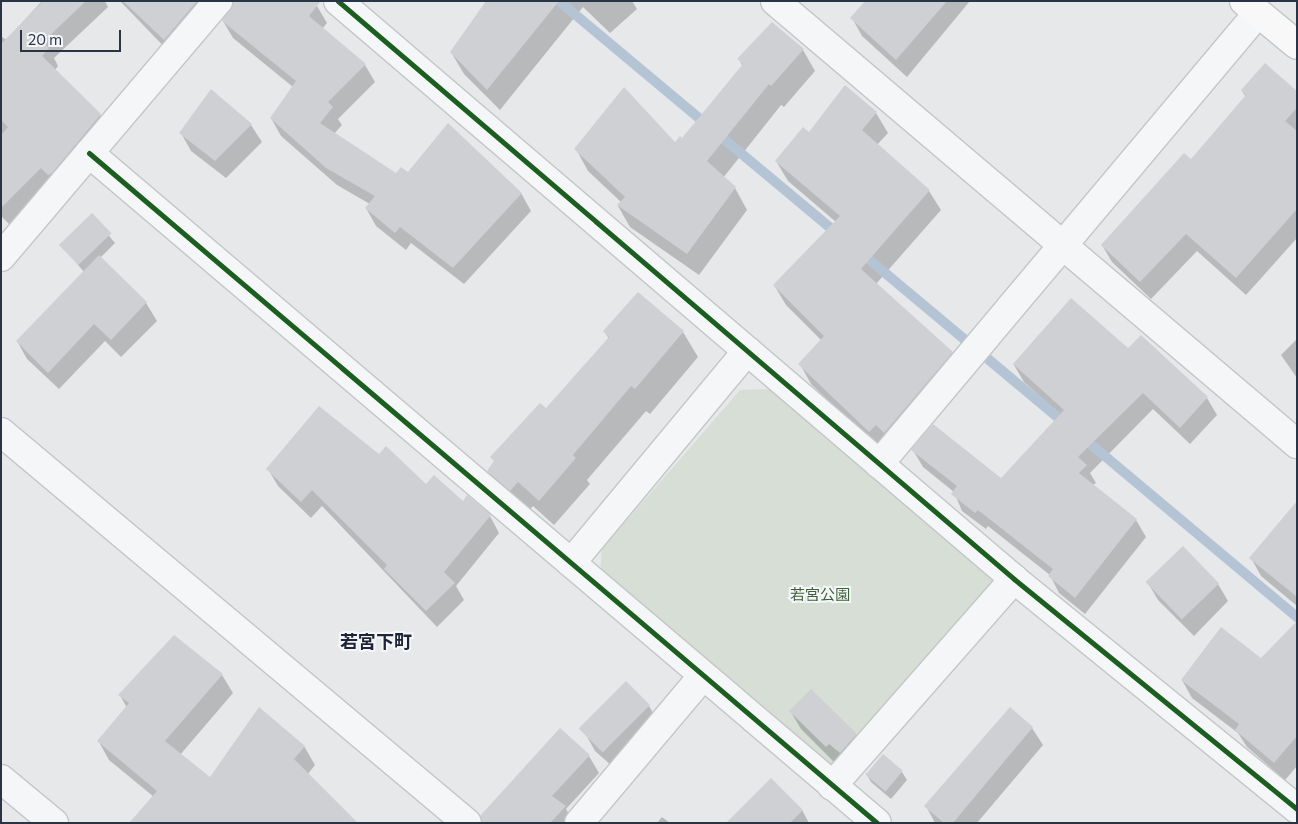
<!DOCTYPE html>
<html>
<head>
<meta charset="utf-8">
<style>
	body { margin:0 }
	#map { position:relative; width:1298px; height:824px; overflow:hidden; background:#e6e8ea; font-family:Commissioner,"Noto Sans JP",sans-serif }
	div>[style] { position:absolute }
	[style*='--x'] { left:calc(var(--x)*1px); top:calc(var(--y)*1px); width:calc(var(--w)*1px); rotate:calc(var(--a)*1deg) }
	.green>* { inset:0; background:#d6ded6 }
	.shadow>* { inset:0; background:#0003 }
	.stream>* { height:10px; margin:-5px; padding:0 5px; transform-origin:5px; border-radius:5px; background:#b4c4d5 }
	.building>* { inset:0; background:#ced0d3; transform-origin:0 0 }
	.roads { filter:drop-shadow(1px 0 #c4c6c8) drop-shadow(-1px 0 #c4c6c8) drop-shadow(0 1px #c4c6c8) drop-shadow(0 -1px #c4c6c8) }
	.street>* { height:28px; margin:-14px; padding:0 14px; transform-origin:14px; border-radius:14px; background:#f5f6f7 }
	.secondary>* { height:28px; margin:-14px; padding:0 14px; transform-origin:14px; border-radius:14px; background:#f8f8f8 }
	.cycleway>* { height:5px; margin:-2.5px; padding:0 2.5px; transform-origin:2.5px; border-radius:2.5px; background:#1b5e20 }
	span { translate:-50% -50%; white-space:nowrap; text-align:center; line-height:1.15; -webkit-text-stroke:4px #f4f6f9; paint-order:stroke }
	.park-label { font-size:15px; color:#3f6138 }
	.quarter-label { font-size:18px; color:#1d2536; font-weight:700 }
	.frame { position:absolute; inset:0; border:2px solid #2b3445; pointer-events:none }
	.scale { position:absolute; left:20px; top:30px; width:101px; height:22px; box-sizing:border-box; border:2px solid #2b3445; border-top:0; padding-left:6px; font-size:15px; line-height:18px; white-space:nowrap; color:#2b3445; -webkit-text-stroke:4px #f4f6f9; paint-order:stroke }
</style>
</head>
<body>
<div id="map">
	<div class="green">
		<i style="clip-path:polygon(770px 389px,1006px 581px,833px 778px,600px 575px,602px 549px,740px 390px)"></i>
	</div>
	<div class="shadow">
		<i style="clip-path:polygon(42px 1px,105px 1px,108px 7px,54px 58px,58px 66px,55px 70px,100px 115px,110px 133px,11px 226px,1px 216px,1px 36px,6px 40px)"></i>
		<i style="clip-path:polygon(120px 1px,309px 1px,317px 6px,327px 23px,322px 29px,365px 65px,375px 82px,338px 119px,342px 125px,334px 134px,396px 175px,521px 193px,531px 211px,464px 284px,411px 243px,406px 250px,376px 226px,366px 208px,370px 204px,337px 185px,281px 136px,271px 118px,293px 87px,233px 38px,223px 21px,235px 4px,231px 2px,174px 57px)"></i>
		<i style="clip-path:polygon(488px 1px,632px 1px,637px 9px,610px 33px,583px 7px,500px 110px,464px 74px,451px 52px)"></i>
		<i style="clip-path:polygon(866px 1px,970px 1px,907px 77px,862px 36px,852px 18px)"></i>
		<i style="clip-path:polygon(803px 50px,815px 71px,784px 107px,781px 105px,723px 178px,735px 188px,747px 210px,699px 275px,630px 227px,618px 206px,621px 202px,588px 171px,576px 149px,675px 144px,682px 140px,743px 67px,739px 59px)"></i>
		<i style="clip-path:polygon(1242px 91px,1297px 93px,1297px 238px,1246px 295px,1197px 251px,1151px 299px,1112px 262px,1102px 245px,1191px 161px,1246px 97px)"></i>
		<i style="clip-path:polygon(876px 113px,888px 133px,877px 145px,929px 191px,941px 210px,876px 284px,952px 353px,963px 373px,881px 451px,811px 384px,800px 364px,822px 341px,786px 305px,774px 285px,836px 222px,788px 181px,776px 161px,809px 133px)"></i>
		<i style="clip-path:polygon(251px 125px,262px 142px,226px 178px,191px 151px,181px 133px)"></i>
		<i style="clip-path:polygon(92px 215px,115px 243px,100px 258px,146px 303px,157px 321px,121px 357px,105px 341px,59px 389px,27px 359px,17px 341px,84px 272px,62px 246px)"></i>
		<i style="clip-path:polygon(638px 293px,683px 332px,698px 357px,650px 414px,646px 411px,587px 480px,590px 484px,554px 525px,533px 506px,525px 515px,503px 496px,488px 471px,495px 462px,492px 458px,546px 410px,609px 339px,604px 331px)"></i>
		<i style="clip-path:polygon(1141px 336px,1207px 398px,1217px 415px,1190px 444px,1153px 409px,1090px 473px,1096px 483px,1093px 485px,1136px 520px,1146px 537px,1085px 614px,1059px 593px,1050px 575px,988px 526px,986px 529px,962px 511px,954px 492px,923px 467px,913px 450px,1001px 480px,1061px 415px,1024px 382px,1014px 365px,1128px 350px)"></i>
		<i style="clip-path:polygon(1297px 339px,1297px 378px,1281px 355px)"></i>
		<i style="clip-path:polygon(379px 456px,426px 485px,490px 516px,499px 533px,456px 586px,464px 600px,437px 627px,322px 506px,311px 518px,278px 486px,268px 469px)"></i>
		<i style="clip-path:polygon(1297px 503px,1297px 606px,1261px 576px,1251px 558px)"></i>
		<i style="clip-path:polygon(1148px 583px,1218px 584px,1228px 601px,1194px 636px,1158px 600px)"></i>
		<i style="clip-path:polygon(1297px 638px,1297px 766px,1285px 780px,1247px 747px,1238px 733px,1192px 698px,1182px 680px,1261px 660px)"></i>
		<i style="clip-path:polygon(222px 675px,233px 693px,180px 755px,211px 779px,304px 746px,315px 765px,308px 774px,154px 797px,109px 760px,99px 742px,127px 708px,120px 695px)"></i>
		<i style="clip-path:polygon(649px 706px,659px 723px,620px 773px,595px 751px,585px 733px)"></i>
		<i style="clip-path:polygon(791px 712px,856px 735px,866px 753px,836px 764px,801px 729px)"></i>
		<i style="clip-path:polygon(1032px 728px,1043px 745px,977px 823px,935px 823px,926px 806px)"></i>
		<i style="clip-path:polygon(589px 756px,599px 773px,566px 809px,574px 823px,487px 823px)"></i>
		<i style="clip-path:polygon(902px 772px,907px 780px,891px 799px,871px 782px,866px 773px)"></i>
		<i style="clip-path:polygon(802px 810px,809px 823px,728px 823px)"></i>
		<i style="clip-path:polygon(662px 817px,670px 823px,657px 823px)"></i>
	</div>
	<div class="stream">
		<i style="--x:559;--y:1;--w:365;--a:39.9"></i>
		<i style="--x:860;--y:252;--w:271;--a:39.9"></i>
		<i style="--x:1081;--y:436;--w:282;--a:40"></i>
	</div>
	<div class="building">
		<i style="clip-path:polygon(43px 1px,86px 1px,43px 42px,49px 48px,42px 56px,101px 114px,52px 173px,48px 175px,41px 168px,1px 208px,1px 135px,8px 127px,1px 120px,1px 44px)"></i>
		<i style="clip-path:polygon(123px 1px,197px 1px,164px 40px)"></i>
		<i style="clip-path:polygon(233px 1px,321px 1px,309px 16px,366px 64px,328px 102px,333px 107px,320px 123px,396px 173px,401px 167px,408px 172px,448px 123px,522px 193px,453px 268px,400px 227px,395px 233px,365px 208px,375px 196px,326px 168px,270px 118px,296px 81px,222px 21px)"></i>
		<i style="clip-path:polygon(486px 1px,559px 1px,487px 90px,450px 52px)"></i>
		<i style="clip-path:polygon(865px 1px,947px 1px,896px 60px,850px 18px)"></i>
		<i style="clip-path:polygon(772px 22px,804px 49px,771px 86px,769px 84px,707px 161px,736px 187px,687px 254px,617px 205px,625px 197px,574px 149px,624px 87px,675px 142px,680px 136px,682px 138px,743px 64px,737px 59px)"></i>
		<i style="clip-path:polygon(1265px 63px,1297px 91px,1297px 108px,1285px 121px,1297px 131px,1297px 209px,1236px 278px,1186px 234px,1140px 282px,1101px 245px,1184px 153px,1191px 159px,1246px 95px,1241px 90px)"></i>
		<i style="clip-path:polygon(845px 85px,877px 112px,862px 130px,930px 190px,861px 269px,953px 352px,884px 433px,876px 425px,869px 432px,798px 364px,824px 336px,773px 285px,840px 216px,775px 161px,803px 127px,809px 132px)"></i>
		<i style="clip-path:polygon(211px 89px,252px 124px,215px 161px,179px 133px)"></i>
		<i style="left:92px;top:213px;width:28px;height:46px;rotate:46deg"></i>
		<i style="clip-path:polygon(99px 255px,147px 302px,111px 340px,94px 324px,48px 373px,16px 341px)"></i>
		<i style="clip-path:polygon(638px 292px,684px 331px,635px 389px,631px 386px,573px 455px,576px 458px,539px 501px,518px 482px,510px 491px,487px 471px,494px 461px,490px 457px,540px 403px,546px 408px,609px 337px,603px 331px)"></i>
		<i style="clip-path:polygon(1071px 298px,1128px 348px,1141px 335px,1208px 397px,1180px 428px,1143px 393px,1078px 457px,1087px 465px,1079px 473px,1137px 519px,1075px 598px,1048px 576px,1053px 569px,978px 510px,975px 513px,951px 494px,957px 486px,911px 450px,933px 424px,1001px 478px,1064px 410px,1013px 364px)"></i>
		<i style="clip-path:polygon(319px 406px,379px 454px,386px 446px,426px 484px,434px 475px,463px 501px,467px 495px,491px 515px,444px 572px,455px 583px,426px 611px,384px 569px,387px 565px,312px 490px,301px 502px,266px 469px)"></i>
		<i style="clip-path:polygon(1297px 501px,1297px 597px,1249px 558px)"></i>
		<i style="left:1183px;top:546px;width:52px;height:52px;rotate:46deg"></i>
		<i style="clip-path:polygon(1297px 621px,1297px 736px,1274px 763px,1235px 730px,1239px 724px,1181px 680px,1221px 627px,1261px 658px)"></i>
		<i style="clip-path:polygon(174px 635px,223px 674px,165px 741px,210px 777px,259px 707px,305px 746px,294px 759px,358px 823px,129px 823px,157px 791px,97px 741px,129px 703px,118px 695px)"></i>
		<i style="left:626px;top:681px;width:34px;height:67px;rotate:45deg"></i>
		<i style="clip-path:polygon(811px 689px,857px 734px,840px 753px,829px 744px,826px 747px,789px 711px)"></i>
		<i style="clip-path:polygon(1010px 707px,1033px 727px,953px 823px,944px 823px,924px 806px)"></i>
		<i style="clip-path:polygon(560px 728px,590px 755px,552px 796px,566px 806px,550px 823px,482px 823px,480px 816px)"></i>
		<i style="left:883px;top:754px;width:26px;height:27px;rotate:40deg"></i>
		<i style="clip-path:polygon(771px 778px,803px 810px,790px 823px,726px 823px)"></i>
	</div>
	<div class="roads">
		<div class="street">
			<i style="--x:338;--y:1;--w:889;--a:40.53"></i>
			<i style="--x:1014;--y:579;--w:365;--a:39.1"></i>
			<i style="--x:775;--y:1;--w:685;--a:40.32"></i>
			<i style="--x:89;--y:153;--w:1034;--a:40.37"></i>
			<i style="--x:1;--y:257;--w:336;--a:-49.7"></i>
			<i style="--x:1;--y:432;--w:608;--a:40"></i>
			<i style="--x:879;--y:464;--w:589;--a:-49.96"></i>
			<i style="--x:571;--y:563;--w:276;--a:-50.3"></i>
			<i style="--x:1;--y:779;--w:69;--a:39.7"></i>
			<i style="--x:832;--y:786;--w:276;--a:-48.7"></i>
			<i style="--x:579;--y:823;--w:192;--a:-49.9"></i>
		</div>
		<div class="secondary">
			<i style="--x:1244;--y:1;--w:69;--a:39.7"></i>
		</div>
	</div>
	<div class="cycleway">
		<i style="--x:338;--y:1;--w:889;--a:40.53"></i>
		<i style="--x:1014;--y:579;--w:365;--a:39.1"></i>
		<i style="--x:89;--y:153;--w:1034;--a:40.37"></i>
	</div>
	<div class="park-label">
		<span style="left:820px;top:595px">若宮公園</span>
	</div>
	<div class="quarter-label">
		<span style="left:376px;top:641px">若宮下町</span>
	</div>
	<div class="frame"></div>
	<div class="scale">20 m</div>
</div>
</body>
</html>
